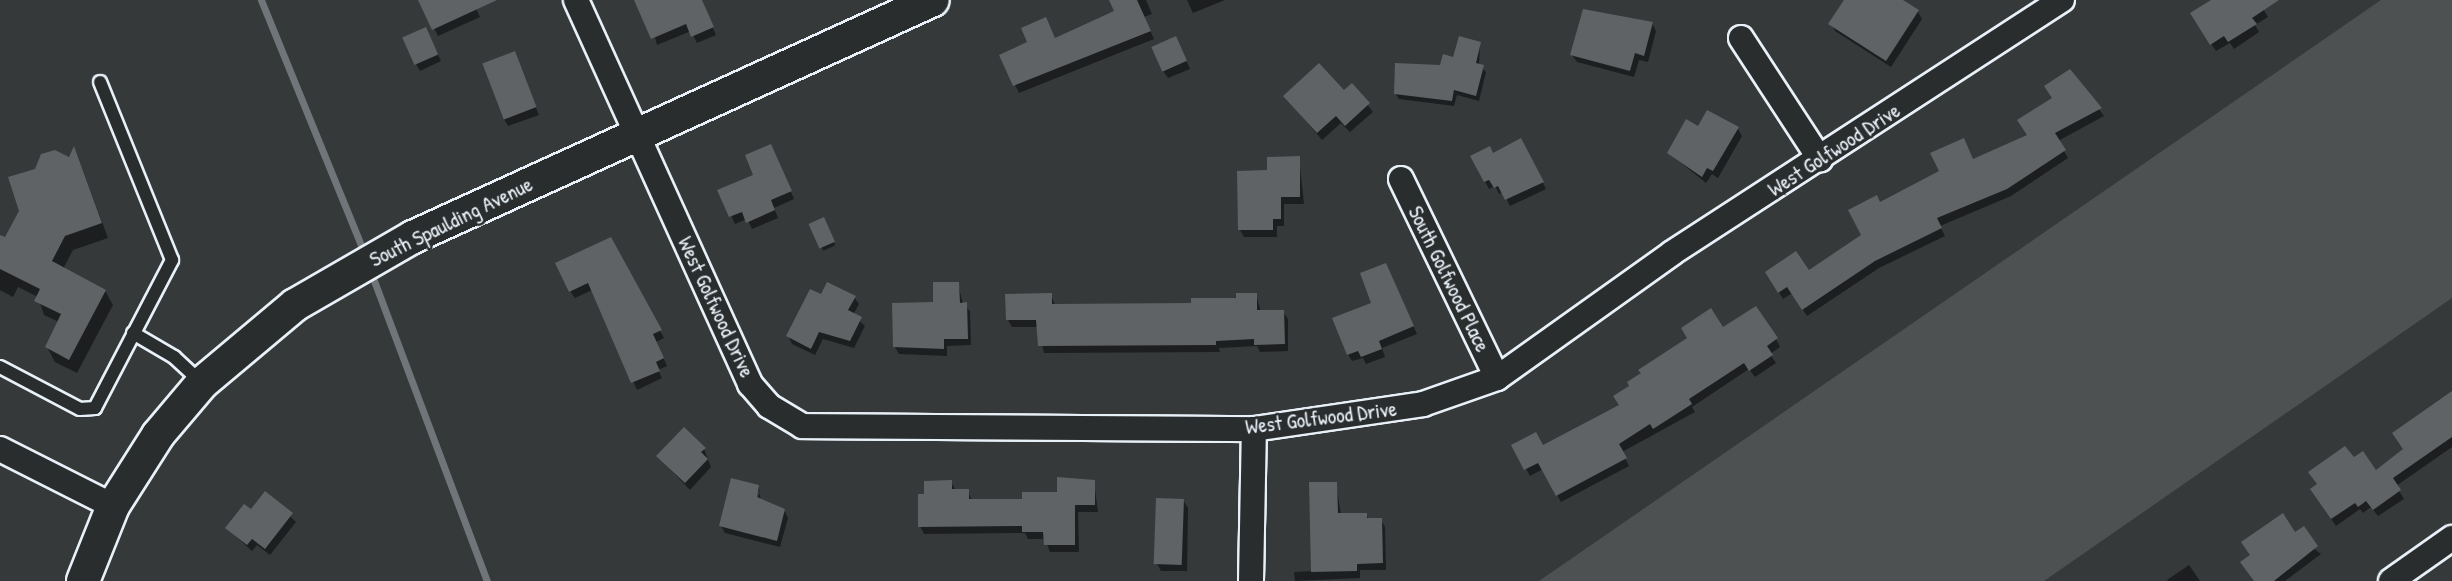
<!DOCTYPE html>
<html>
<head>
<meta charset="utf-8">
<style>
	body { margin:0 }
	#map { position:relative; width:2452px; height:581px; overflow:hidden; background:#35393a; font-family:"Patrick Hand",sans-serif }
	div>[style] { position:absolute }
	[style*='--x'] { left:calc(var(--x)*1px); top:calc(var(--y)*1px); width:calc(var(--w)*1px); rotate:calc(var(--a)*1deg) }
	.green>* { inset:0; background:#4d5152 }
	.shadow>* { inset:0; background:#0007; transform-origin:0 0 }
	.stream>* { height:7px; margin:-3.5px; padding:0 3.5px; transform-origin:3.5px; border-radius:3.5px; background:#707579 }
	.building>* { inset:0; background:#5f6365; transform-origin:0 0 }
	.roads { filter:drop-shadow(2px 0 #e8f1f8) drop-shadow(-2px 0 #e8f1f8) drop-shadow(0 2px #e8f1f8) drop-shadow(0 -2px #e8f1f8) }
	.service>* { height:12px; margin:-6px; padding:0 6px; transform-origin:6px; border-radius:6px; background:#2a2d2e }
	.minor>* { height:24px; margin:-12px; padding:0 12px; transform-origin:12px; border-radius:12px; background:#2a2d2e }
	.tertiary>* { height:32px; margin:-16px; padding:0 16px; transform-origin:16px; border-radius:16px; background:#2a2d2e }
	span { translate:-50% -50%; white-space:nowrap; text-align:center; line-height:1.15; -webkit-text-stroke:5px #2a2d2e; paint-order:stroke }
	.street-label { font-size:21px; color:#e8f1f8 }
</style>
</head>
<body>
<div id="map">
	<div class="green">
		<i style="clip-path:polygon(2381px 0,2452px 0,2452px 298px,2044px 581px,1539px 581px)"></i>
	</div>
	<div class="shadow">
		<i style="clip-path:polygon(420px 0,472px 0,480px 17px,438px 36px)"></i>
		<i style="clip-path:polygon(645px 0,701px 0,716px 35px,697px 43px,691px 31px,657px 45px)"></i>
		<i style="clip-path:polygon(1111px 0,1146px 0,1152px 14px,1144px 17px,1154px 39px,1019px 93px,1001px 56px,1029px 43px,1055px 39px,1116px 12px)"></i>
		<i style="clip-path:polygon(1187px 0,1225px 0,1193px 13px)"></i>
		<i style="clip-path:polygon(1846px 0,1900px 0,1918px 12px,1922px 19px,1891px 67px,1835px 31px,1831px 24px)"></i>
		<i style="clip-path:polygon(2214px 0,2266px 0,2260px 4px,2268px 17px,2255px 25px,2259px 32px,2234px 49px,2230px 43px,2216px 51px,2192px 14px)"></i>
		<i style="clip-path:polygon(1631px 18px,1652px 23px,1656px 31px,1648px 62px,1639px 60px,1634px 77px,1577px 62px,1572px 55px,1629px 23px)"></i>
		<i style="clip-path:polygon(429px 36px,441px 61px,420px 71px,416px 64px)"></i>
		<i style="clip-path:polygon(1480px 44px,1479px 65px,1486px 72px,1479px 101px,1457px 95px,1454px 106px,1399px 99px,1395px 93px)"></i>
		<i style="clip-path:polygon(1180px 46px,1190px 69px,1168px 78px,1163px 71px)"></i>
		<i style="clip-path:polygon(514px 53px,539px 115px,508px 126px,504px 119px)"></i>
		<i style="clip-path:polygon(2070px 71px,2104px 116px,2058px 141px,2068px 158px,2011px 196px,1940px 226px,1945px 236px,1879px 268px,1807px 316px,1792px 293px,1783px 299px,1771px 280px,1808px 273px,1864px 236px,1880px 204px,2029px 136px)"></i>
		<i style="clip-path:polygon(1352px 86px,1373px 112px,1350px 132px,1341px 123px,1322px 140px,1285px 96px,1344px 93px)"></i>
		<i style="clip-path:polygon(1699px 128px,1738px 129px,1742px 136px,1718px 178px,1712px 174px,1706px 183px,1669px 153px)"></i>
		<i style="clip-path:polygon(1521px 141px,1546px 189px,1510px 206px,1503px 192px,1499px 194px,1495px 186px,1489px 189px,1472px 157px,1493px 155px)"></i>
		<i style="clip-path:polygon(75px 149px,108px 238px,73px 250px,63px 269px,105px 291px,113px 305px,77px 373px,55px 362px,47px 347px,59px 322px,44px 315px,38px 297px,18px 287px,13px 297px,0 290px,0 236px,6px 240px)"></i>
		<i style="clip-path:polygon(775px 153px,794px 199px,774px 208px,778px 218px,752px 229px,747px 219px,735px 224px,720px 191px,755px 176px)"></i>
		<i style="clip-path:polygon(1299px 158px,1304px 204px,1284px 204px,1284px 226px,1277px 226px,1277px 237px,1244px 237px,1240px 230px,1239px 173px,1269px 172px)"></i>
		<i style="left:823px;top:219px;width:29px;height:13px;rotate:65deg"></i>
		<i style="clip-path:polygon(610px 240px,664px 338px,656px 342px,667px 366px,658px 370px,662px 378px,637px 390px,592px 290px,575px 298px,570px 291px)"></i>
		<i style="clip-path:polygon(1389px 273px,1417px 334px,1382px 348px,1385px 357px,1366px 364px,1363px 358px,1352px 361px,1348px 354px)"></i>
		<i style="clip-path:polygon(958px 284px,963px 304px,970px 311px,971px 345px,947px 346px,947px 356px,899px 354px,895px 347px)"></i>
		<i style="clip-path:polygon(1256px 294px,1261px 312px,1283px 312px,1288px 319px,1288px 351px,1260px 352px,1257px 346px,1219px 348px,1220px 352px,1044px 353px,1038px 327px,1012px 327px,1008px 320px,1051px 295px,1055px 305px,1193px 305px)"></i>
		<i style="clip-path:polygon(854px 297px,859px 304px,853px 315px,865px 326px,854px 348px,823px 339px,815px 355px,792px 344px,788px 336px)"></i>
		<i style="clip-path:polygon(1723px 329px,1776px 339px,1780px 347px,1770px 354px,1776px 363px,1755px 377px,1749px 369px,1692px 407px,1695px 412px,1622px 452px,1629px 466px,1561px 502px,1543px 469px,1530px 476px,1513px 445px,1542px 447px,1621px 406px)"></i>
		<i style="clip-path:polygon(2452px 393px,2452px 447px,2396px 486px,2404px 499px,2378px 516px,2371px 507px,2363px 513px,2360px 509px,2336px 526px,2316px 497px,2353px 460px,2376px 472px,2405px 450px)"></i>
		<i style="clip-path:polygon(704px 449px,711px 467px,690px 490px,658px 456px)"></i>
		<i style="clip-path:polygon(951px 482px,955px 489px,968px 491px,972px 501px,1024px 500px,1094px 482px,1098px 512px,1078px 512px,1079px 552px,1050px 552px,1045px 539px,1028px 539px,1025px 533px,924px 534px,920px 526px,926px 496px)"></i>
		<i style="clip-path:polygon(1336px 484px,1341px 515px,1366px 514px,1369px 520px,1381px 520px,1385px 527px,1386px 570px,1360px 570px,1360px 578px,1295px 581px,1294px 572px,1313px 571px)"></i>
		<i style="clip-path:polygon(evenodd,758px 486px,761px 500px,784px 510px,788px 518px,780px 547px,725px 533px,721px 526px,758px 486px,756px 490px,760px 490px,756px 506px,756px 490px)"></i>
		<i style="clip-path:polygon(266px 494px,296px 522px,270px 555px,257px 545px,252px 551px,227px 528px,251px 512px)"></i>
		<i style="clip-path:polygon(1183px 500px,1188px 508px,1187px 571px,1161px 571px,1157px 564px)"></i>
		<i style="clip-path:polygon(2294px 534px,2321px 554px,2285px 581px,2255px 581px)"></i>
		<i style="clip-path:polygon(2189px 565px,2200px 581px,2168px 581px,2167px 580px)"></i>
	</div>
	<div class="stream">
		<i style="--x:261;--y:0;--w:275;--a:67.8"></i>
		<i style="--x:370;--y:270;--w:332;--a:69.4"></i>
	</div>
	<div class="building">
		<i style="clip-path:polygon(418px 0,497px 0,432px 30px)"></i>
		<i style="clip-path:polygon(634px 0,702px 0,714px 27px,691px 37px,686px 24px,651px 39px)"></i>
		<i style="clip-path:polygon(1109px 0,1137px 0,1151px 31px,1013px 86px,999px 55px,1027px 42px,1021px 28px,1046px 17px,1055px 38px,1114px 11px)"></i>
		<i style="clip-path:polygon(1844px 0,1903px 0,1919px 10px,1886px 61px,1828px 24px)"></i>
		<i style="clip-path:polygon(2211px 0,2279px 0,2252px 18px,2257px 24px,2228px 42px,2224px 36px,2210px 45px,2190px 13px)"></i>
		<i style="clip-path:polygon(1583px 9px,1653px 22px,1644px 56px,1635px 53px,1630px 71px,1570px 55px)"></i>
		<i style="left:426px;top:27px;width:30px;height:26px;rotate:66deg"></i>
		<i style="left:1176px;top:36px;width:27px;height:27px;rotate:66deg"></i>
		<i style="clip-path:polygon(1459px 36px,1481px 42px,1476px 63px,1484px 65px,1476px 96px,1454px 90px,1452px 101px,1394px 94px,1395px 63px,1440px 65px,1443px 54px,1453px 57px)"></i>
		<i style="left:515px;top:51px;width:60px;height:35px;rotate:69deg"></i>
		<i style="clip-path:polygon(1319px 63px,1344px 90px,1352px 83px,1370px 103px,1345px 126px,1336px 116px,1317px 133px,1283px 96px)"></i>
		<i style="clip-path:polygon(2070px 69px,2102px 108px,2055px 133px,2066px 150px,2007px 189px,1937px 218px,1942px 228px,1875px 261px,1802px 310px,1787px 287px,1778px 293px,1765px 272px,1796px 251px,1809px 270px,1861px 235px,1848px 210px,1877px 195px,1880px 202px,1939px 171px,1930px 153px,1964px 138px,1973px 159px,2027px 135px,2017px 120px,2052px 98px,2044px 86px)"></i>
		<i style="clip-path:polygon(1707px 110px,1739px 127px,1713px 171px,1707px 168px,1702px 177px,1667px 153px,1686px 119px,1698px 126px)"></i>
		<i style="clip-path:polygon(1521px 138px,1544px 182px,1505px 200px,1498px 186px,1494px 188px,1489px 180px,1484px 182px,1470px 156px,1490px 146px,1493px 153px)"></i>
		<i style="clip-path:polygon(771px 144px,792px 191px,771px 200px,775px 210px,746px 223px,742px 212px,729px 217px,717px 190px,753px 175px,745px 155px)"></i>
		<i style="clip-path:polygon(74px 146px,102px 223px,65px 236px,52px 261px,106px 290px,69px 360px,45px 347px,61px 314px,34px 301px,40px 289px,0 269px,0 235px,5px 237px,19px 211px,8px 177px,35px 169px,41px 154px,55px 150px,69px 157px)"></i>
		<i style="clip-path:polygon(1300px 156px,1300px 197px,1281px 197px,1281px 219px,1273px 219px,1273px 230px,1238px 230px,1237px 171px,1267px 170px,1267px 157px)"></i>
		<i style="left:824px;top:217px;width:27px;height:17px;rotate:66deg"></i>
		<i style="clip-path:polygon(611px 237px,662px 330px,653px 334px,664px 358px,656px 362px,660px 371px,631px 383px,588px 283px,569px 292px,555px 263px)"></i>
		<i style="clip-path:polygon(1386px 263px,1414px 326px,1379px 341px,1382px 349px,1361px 357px,1358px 351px,1347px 355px,1332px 318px,1371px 303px,1360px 273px)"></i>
		<i style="clip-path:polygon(827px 282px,856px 296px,848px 310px,862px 317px,850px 341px,819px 332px,811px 349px,786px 336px,810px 289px,821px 294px)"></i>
		<i style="clip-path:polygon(933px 282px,959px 282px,960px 303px,967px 302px,968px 339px,944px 339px,944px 349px,893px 347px,892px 303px,933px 302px)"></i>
		<i style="clip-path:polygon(1052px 293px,1052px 304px,1191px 303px,1191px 298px,1236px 298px,1236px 293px,1257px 293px,1257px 310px,1284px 310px,1285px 344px,1254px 345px,1254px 339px,1216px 341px,1216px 345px,1038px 346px,1036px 320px,1006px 320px,1005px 294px)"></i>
		<i style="clip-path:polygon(1756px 306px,1778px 338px,1767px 346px,1773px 355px,1749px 371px,1744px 363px,1689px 399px,1692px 404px,1653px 429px,1650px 424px,1619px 444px,1627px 458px,1556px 496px,1538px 463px,1524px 470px,1511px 445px,1536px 432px,1543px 445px,1619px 405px,1613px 396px,1629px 386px,1627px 382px,1641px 373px,1638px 370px,1687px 338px,1681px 328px,1711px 308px,1723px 327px)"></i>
		<i style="clip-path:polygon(2452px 391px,2452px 437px,2393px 478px,2401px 490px,2373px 510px,2366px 501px,2358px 507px,2355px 503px,2331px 519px,2310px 489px,2317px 484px,2308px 472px,2345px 446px,2354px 457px,2363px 451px,2376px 470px,2403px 449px,2392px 433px)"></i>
		<i style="clip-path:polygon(684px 427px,706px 448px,701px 452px,708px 459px,685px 483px,656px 456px)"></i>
		<i style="clip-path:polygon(1057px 477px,1095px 480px,1095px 505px,1075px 505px,1075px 545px,1044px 545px,1043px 532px,1022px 532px,1022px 526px,918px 527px,918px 494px,924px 494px,924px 481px,952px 480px,952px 489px,969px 489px,969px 499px,1022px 499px,1022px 492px,1057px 492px)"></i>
		<i style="clip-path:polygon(731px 478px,759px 485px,757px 497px,785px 509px,777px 541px,719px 526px)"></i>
		<i style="clip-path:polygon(1309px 482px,1337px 482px,1338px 513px,1367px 513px,1367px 518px,1382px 518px,1383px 563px,1357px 564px,1357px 571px,1311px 572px)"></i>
		<i style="clip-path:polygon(265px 491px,293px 513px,265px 549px,252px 539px,247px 545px,225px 528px,244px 504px,251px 509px)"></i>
		<i style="left:1156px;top:498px;width:28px;height:66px;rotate:2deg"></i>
		<i style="clip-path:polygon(2283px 513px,2295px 532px,2304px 526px,2318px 546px,2274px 581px,2254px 581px,2240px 562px,2250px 555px,2241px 542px)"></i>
	</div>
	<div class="roads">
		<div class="service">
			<i style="--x:133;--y:333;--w:48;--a:30.3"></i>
			<i style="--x:174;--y:357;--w:37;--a:43"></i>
			<i style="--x:0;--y:367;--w:90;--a:27.7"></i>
			<i style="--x:80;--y:409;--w:15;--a:-4"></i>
			<i style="--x:95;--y:408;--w:167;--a:-62.5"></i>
			<i style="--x:172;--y:260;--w:192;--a:-112"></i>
		</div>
		<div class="minor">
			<i style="--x:576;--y:0;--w:422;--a:65.6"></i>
			<i style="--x:750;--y:384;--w:29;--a:49"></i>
			<i style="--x:769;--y:406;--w:39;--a:31"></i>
			<i style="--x:802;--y:426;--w:452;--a:0.4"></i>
			<i style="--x:1254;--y:429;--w:171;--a:-8.4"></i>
			<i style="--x:1423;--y:404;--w:78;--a:-19.4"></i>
			<i style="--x:1497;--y:378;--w:215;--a:-35.5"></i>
			<i style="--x:1672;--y:253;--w:465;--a:-33"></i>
			<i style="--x:1741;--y:38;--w:145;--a:56.9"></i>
			<i style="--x:1401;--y:179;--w:221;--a:64.2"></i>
			<i style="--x:0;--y:449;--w:127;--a:26.8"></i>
			<i style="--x:1251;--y:581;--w:152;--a:-88.9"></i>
			<i style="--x:2391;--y:581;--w:75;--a:-35.2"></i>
		</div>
		<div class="tertiary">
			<i style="--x:83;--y:581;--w:81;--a:-68.2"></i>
			<i style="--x:113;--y:506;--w:84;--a:-57.6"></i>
			<i style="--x:158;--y:435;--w:68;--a:-49.8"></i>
			<i style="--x:202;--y:383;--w:121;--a:-40"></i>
			<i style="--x:295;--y:305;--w:136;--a:-30"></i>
			<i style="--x:413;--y:237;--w:571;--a:-24.5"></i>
		</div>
	</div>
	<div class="street-label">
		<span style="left:1834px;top:150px;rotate:-33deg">West Golfwood Drive</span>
		<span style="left:451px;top:222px;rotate:-26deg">South Spaulding Avenue</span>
		<span style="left:1449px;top:279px;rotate:64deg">South Golfwood Place</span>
		<span style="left:716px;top:307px;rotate:65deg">West Golfwood Drive</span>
		<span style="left:1321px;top:418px;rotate:-7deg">West Golfwood Drive</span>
	</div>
</div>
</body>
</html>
